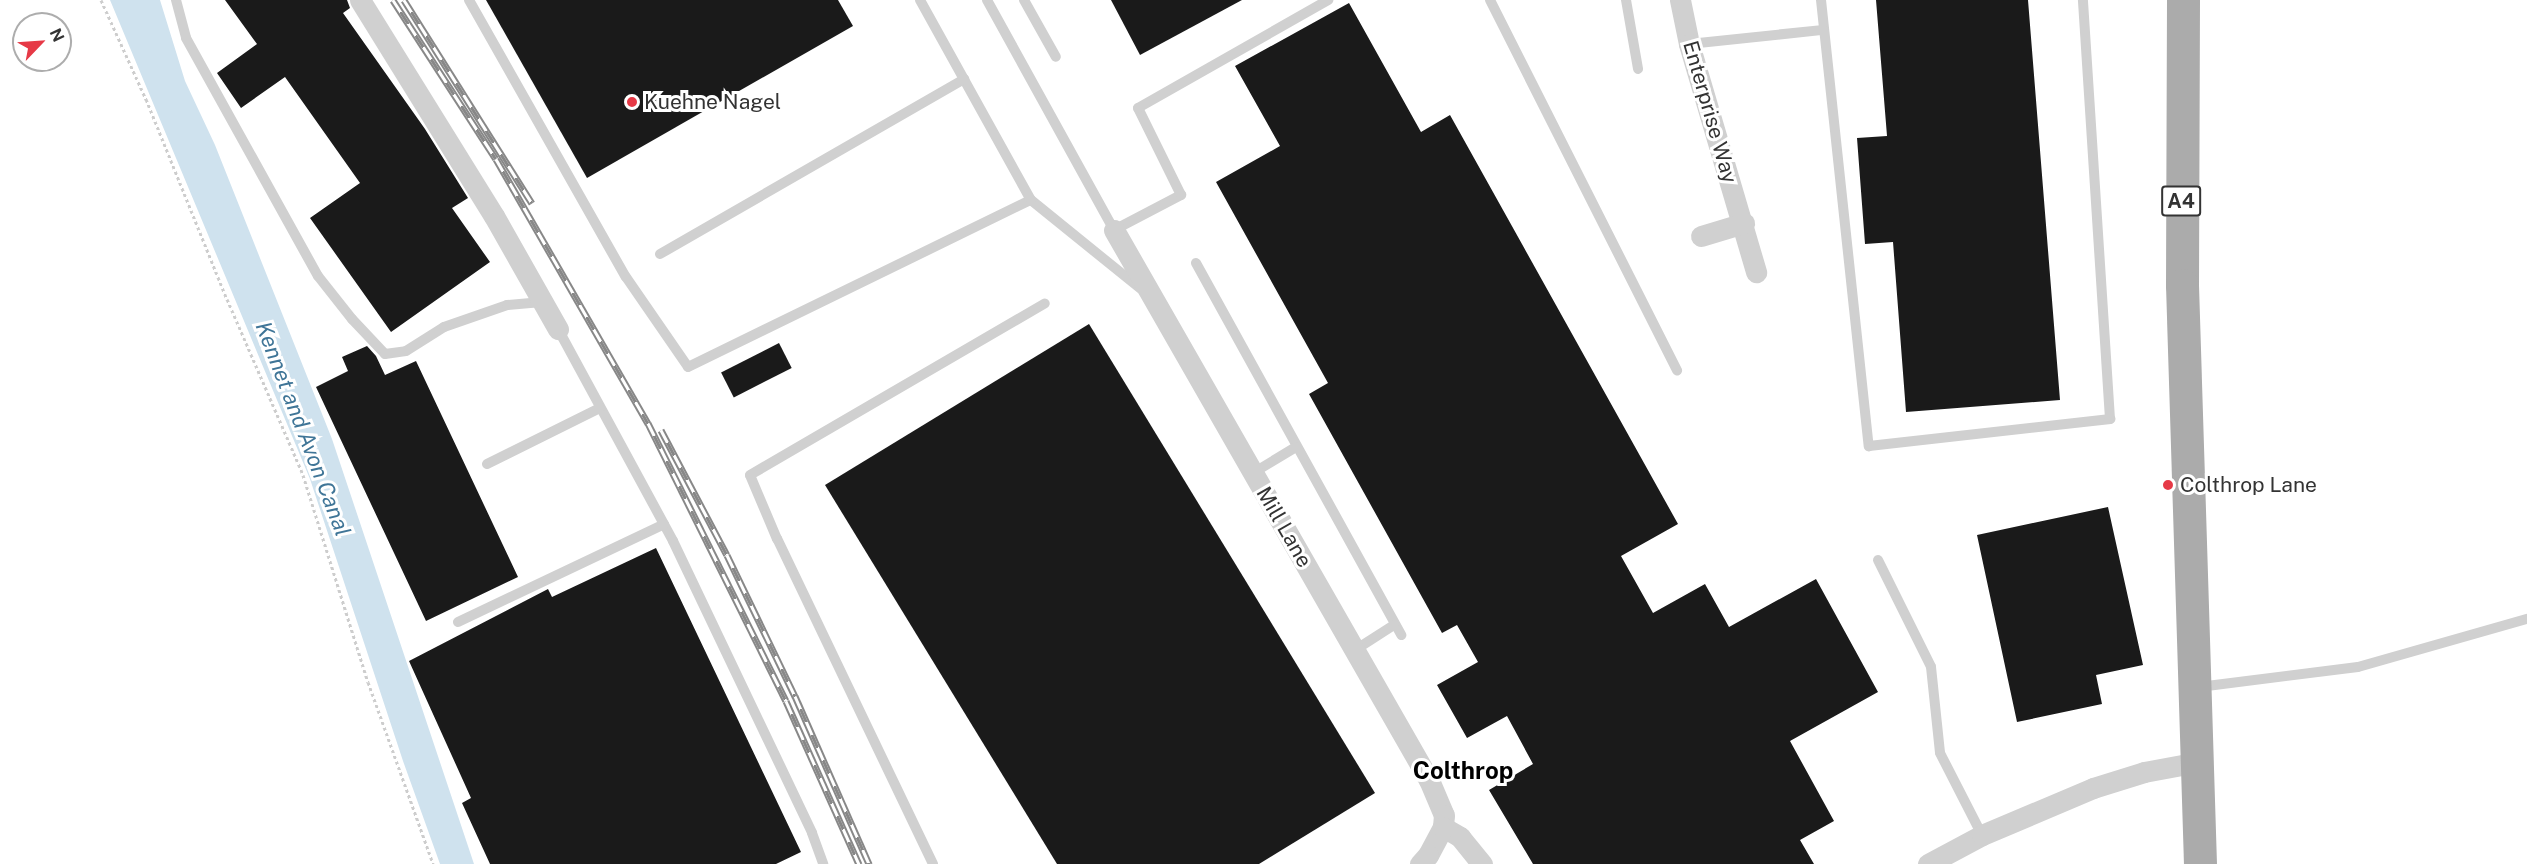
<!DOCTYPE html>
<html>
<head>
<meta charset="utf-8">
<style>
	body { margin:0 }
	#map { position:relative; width:2527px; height:864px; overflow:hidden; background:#fff; font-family:"Public Sans",sans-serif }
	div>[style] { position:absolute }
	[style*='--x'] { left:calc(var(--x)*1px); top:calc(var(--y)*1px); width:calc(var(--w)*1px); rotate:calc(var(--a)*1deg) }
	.water>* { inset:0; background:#cfe2ee }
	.building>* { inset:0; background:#1a1a1a; transform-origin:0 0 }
	.path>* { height:3px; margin-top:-1.5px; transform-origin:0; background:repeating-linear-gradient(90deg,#cdcdcd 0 3px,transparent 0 6px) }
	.lane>* { height:10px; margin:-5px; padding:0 5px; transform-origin:5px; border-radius:5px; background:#d0d0d0 }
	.street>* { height:21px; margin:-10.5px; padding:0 10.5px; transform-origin:10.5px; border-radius:10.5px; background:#d0d0d0 }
	.primary>* { height:33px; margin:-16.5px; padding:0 16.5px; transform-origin:16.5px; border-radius:16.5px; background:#ababab }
	.rail>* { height:7px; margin-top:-3.5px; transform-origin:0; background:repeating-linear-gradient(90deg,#fff 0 14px,#888 0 28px); box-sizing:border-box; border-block:2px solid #888 }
	.dots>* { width:16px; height:16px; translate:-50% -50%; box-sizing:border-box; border:3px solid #fff; border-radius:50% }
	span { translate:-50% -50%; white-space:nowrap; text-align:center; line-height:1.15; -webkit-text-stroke:6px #fff; paint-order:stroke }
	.shield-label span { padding:2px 4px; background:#fff; border:2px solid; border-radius:4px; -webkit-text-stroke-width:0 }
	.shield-label { font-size:20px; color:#333; font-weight:700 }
	.poi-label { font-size:21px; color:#333 }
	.left { translate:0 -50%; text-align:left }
	.street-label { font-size:21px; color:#333 }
	.water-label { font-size:22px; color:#3f7597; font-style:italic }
	.quarter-label { font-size:24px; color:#000; font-weight:700 }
	.north { position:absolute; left:12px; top:12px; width:60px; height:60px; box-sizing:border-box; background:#fff; border:2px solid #adadad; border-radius:50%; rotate:65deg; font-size:16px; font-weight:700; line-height:24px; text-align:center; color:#333 }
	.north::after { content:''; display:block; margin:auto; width:21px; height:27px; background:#e63946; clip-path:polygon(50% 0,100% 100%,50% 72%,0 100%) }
</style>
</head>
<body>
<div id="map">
	<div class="water">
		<i style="clip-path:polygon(110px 0,160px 0,185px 81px,215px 145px,332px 439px,474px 864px,440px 864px,403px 761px,310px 479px)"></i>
	</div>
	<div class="building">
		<i style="clip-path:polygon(225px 0,347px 0,350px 8px,343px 13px,425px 129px,468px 198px,452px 208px,490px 262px,391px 332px,310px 218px,360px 183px,285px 77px,241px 108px,217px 73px,257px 44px)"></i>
		<i style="clip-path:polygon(486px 0,838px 0,853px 26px,587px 178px)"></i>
		<i style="clip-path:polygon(1111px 0,1242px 0,1140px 55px)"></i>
		<i style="clip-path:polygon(1876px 0,2028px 0,2060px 400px,1906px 412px,1893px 242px,1865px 244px,1857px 138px,1887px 136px)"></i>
		<i style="clip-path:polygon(1349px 3px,1421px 132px,1450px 115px,1678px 524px,1621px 556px,1653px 613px,1705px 584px,1729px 627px,1816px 579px,1878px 692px,1790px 741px,1834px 821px,1800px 840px,1814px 864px,1533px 864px,1489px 790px,1533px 764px,1507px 716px,1467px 738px,1437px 685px,1478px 662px,1457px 625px,1442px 633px,1309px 394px,1328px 383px,1216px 182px,1280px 146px,1235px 66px)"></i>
		<i style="clip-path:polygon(1089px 324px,1375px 793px,1259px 864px,1057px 864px,825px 485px)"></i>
		<i style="left:779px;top:343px;width:28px;height:65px;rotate:63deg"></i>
		<i style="clip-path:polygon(367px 346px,376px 356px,385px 375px,416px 361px,518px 577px,426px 621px,316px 387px,348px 371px,342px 357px)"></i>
		<i style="clip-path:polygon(2108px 507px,2143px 665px,2096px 675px,2102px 704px,2017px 722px,1977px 535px)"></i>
		<i style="clip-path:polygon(656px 548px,801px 852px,776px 864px,490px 864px,462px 803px,471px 798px,409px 661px,548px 589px,552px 597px)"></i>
	</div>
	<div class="path">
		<i style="--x:101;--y:0;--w:109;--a:65.6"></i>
		<i style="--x:146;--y:99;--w:216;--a:68"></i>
		<i style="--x:227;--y:299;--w:192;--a:66.6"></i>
		<i style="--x:303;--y:475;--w:217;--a:72.6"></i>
		<i style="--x:368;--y:682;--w:193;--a:70.3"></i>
	</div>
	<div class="lane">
		<i style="--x:176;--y:0;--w:39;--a:75"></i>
		<i style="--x:186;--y:38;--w:272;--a:61"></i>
		<i style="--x:318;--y:276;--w:55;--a:51.7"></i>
		<i style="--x:352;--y:319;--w:48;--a:46.7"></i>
		<i style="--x:385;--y:354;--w:21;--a:-8"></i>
		<i style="--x:406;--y:351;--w:45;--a:-32.3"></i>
		<i style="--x:444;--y:327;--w:67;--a:-19.2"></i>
		<i style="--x:507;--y:305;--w:35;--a:-5"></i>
		<i style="--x:469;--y:0;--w:318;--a:60.5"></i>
		<i style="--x:626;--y:277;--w:109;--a:55.4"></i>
		<i style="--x:688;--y:367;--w:381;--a:-26"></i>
		<i style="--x:1031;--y:200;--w:141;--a:39"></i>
		<i style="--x:920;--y:0;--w:229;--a:61"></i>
		<i style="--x:987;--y:0;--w:263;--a:61.1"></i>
		<i style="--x:1114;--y:230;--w:76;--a:-27.6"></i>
		<i style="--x:1181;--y:195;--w:97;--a:-116.3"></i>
		<i style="--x:1138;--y:108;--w:219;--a:-29.6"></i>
		<i style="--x:1024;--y:0;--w:65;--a:60.7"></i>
		<i style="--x:1490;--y:0;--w:415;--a:63.2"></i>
		<i style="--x:1626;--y:0;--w:70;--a:80.1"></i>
		<i style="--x:1821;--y:0;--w:449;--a:83.9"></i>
		<i style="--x:1869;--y:446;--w:243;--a:-6.4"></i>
		<i style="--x:2110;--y:419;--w:420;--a:-93.7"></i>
		<i style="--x:1689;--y:44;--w:135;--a:-6"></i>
		<i style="--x:660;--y:254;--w:351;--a:-29.9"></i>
		<i style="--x:1196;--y:263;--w:425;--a:61.1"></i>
		<i style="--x:558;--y:329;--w:241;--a:61.5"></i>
		<i style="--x:673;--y:541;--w:323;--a:64.5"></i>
		<i style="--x:812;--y:833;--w:33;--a:70"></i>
		<i style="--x:487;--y:464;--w:126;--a:-26.4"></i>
		<i style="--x:1253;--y:473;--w:50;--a:-31.2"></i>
		<i style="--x:1878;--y:560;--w:119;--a:63.6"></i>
		<i style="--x:1931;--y:667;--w:86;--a:84"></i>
		<i style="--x:1940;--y:753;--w:92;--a:62.9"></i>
		<i style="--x:458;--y:622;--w:228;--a:-25.4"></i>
		<i style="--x:1355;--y:650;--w:46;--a:-32.7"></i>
		<i style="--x:2199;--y:687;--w:160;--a:-7.2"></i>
		<i style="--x:2358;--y:667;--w:176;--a:-15.9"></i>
		<i style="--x:933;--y:864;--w:361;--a:-115.6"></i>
		<i style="--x:777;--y:539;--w:69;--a:-112.9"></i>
		<i style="--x:750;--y:475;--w:341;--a:-30.2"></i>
	</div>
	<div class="street">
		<i style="--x:360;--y:0;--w:254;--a:58.2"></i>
		<i style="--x:494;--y:216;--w:130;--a:60.5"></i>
		<i style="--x:1680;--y:0;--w:45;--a:78.4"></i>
		<i style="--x:1689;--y:44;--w:238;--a:73.6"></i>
		<i style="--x:1114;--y:230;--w:634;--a:60.2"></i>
		<i style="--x:1429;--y:780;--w:38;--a:67"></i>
		<i style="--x:1444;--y:815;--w:12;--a:95"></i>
		<i style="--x:1443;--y:827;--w:32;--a:118"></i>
		<i style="--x:1428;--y:855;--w:12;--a:132"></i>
		<i style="--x:1701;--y:236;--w:45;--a:-16.8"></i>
		<i style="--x:1443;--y:827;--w:20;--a:30"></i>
		<i style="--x:1460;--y:837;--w:35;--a:51"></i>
		<i style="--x:1928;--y:864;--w:61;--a:-28.2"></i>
		<i style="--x:1982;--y:835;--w:121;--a:-22.9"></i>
		<i style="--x:2093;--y:788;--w:53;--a:-17.4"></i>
		<i style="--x:2144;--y:772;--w:55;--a:-10.5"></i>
	</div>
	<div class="primary">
		<i style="--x:2183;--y:0;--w:285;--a:90.2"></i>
		<i style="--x:2182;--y:285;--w:579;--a:88.22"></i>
	</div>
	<div class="rail">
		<i style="--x:393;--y:0;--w:189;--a:57.1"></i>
		<i style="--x:496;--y:159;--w:305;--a:60.1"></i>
		<i style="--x:648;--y:423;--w:310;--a:63.6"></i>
		<i style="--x:786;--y:701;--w:179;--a:65.9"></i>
		<i style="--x:404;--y:0;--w:240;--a:57.8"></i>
		<i style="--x:661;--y:430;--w:141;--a:62.2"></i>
		<i style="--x:727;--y:555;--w:157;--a:64.3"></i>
		<i style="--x:795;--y:696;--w:184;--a:66.2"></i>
	</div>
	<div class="dots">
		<i style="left:632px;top:102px;background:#e63946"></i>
		<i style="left:2168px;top:485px;background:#e63946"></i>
	</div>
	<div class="shield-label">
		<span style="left:2181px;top:201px">A4</span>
	</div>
	<div class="poi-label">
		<span class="left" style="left:644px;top:102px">Kuehne Nagel</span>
		<span class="left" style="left:2180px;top:485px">Colthrop Lane</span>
	</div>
	<div class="street-label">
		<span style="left:1710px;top:112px;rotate:74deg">Enterprise Way</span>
		<span style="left:1284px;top:527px;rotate:60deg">Mill Lane</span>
	</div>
	<div class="water-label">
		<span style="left:303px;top:429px;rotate:69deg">Kennet and Avon Canal</span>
	</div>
	<div class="quarter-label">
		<span style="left:1463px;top:771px">Colthrop</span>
	</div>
	<div class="north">N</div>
</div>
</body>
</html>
